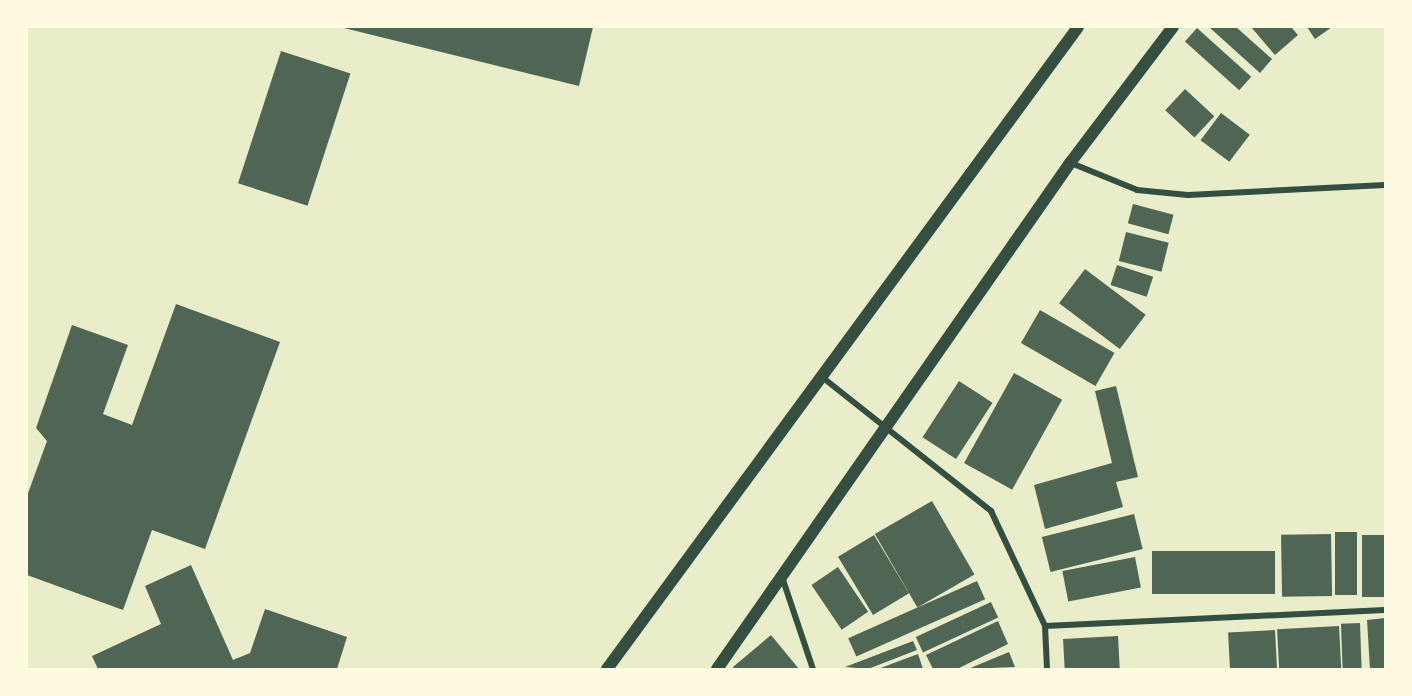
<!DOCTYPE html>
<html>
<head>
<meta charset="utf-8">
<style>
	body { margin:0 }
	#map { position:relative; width:1412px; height:696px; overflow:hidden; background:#e9edc9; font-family:Helvetica,sans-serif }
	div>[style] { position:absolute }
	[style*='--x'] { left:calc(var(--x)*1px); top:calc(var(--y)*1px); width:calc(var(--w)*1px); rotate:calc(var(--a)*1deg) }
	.building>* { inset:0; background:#4f6655; transform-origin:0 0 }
	.minor>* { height:6px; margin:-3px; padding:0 3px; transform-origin:3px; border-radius:3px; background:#344e41 }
	.secondary>* { height:12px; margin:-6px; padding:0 6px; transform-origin:6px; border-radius:6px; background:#344e41 }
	span { translate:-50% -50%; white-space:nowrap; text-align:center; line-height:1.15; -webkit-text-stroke:4.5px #fefae0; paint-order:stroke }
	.frame { position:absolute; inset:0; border:28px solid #fefae0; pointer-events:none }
</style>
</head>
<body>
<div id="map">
	<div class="building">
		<i style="clip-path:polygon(340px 27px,593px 27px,579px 86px)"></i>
		<i style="clip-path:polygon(1209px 27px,1236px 27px,1272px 59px,1260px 73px)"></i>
		<i style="clip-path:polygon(1251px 27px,1291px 27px,1298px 35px,1275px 55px)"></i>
		<i style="clip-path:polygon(1307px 27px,1332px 27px,1315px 39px)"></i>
		<i style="left:1197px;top:28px;width:73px;height:18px;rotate:42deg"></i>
		<i style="left:281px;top:51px;width:73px;height:139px;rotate:18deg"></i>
		<i style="left:1185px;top:89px;width:40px;height:29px;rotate:43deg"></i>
		<i style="left:1221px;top:113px;width:36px;height:34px;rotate:37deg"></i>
		<i style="left:1133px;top:204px;width:42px;height:20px;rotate:15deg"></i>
		<i style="left:1126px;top:232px;width:44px;height:30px;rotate:14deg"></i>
		<i style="left:1117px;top:265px;width:38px;height:21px;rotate:18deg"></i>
		<i style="left:1085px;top:269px;width:76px;height:43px;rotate:37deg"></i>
		<i style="clip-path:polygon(176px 304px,280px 342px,205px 549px,152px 530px,123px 610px,27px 575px,27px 496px,47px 441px,36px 428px,72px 325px,128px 345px,103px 414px,132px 425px)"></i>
		<i style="left:1040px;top:310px;width:86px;height:38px;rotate:30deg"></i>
		<i style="left:1014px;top:373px;width:55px;height:103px;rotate:29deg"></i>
		<i style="left:959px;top:381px;width:40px;height:67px;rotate:33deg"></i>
		<i style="clip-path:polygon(1116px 386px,1138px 477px,1116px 482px,1123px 507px,1045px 529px,1034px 485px,1112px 463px,1095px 391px)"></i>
		<i style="left:932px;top:501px;width:85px;height:66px;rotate:60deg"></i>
		<i style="left:1134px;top:514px;width:36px;height:95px;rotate:76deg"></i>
		<i style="left:1335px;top:532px;width:22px;height:63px"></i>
		<i style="left:1331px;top:534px;width:62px;height:50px;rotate:89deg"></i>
		<i style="left:874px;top:535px;width:68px;height:42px;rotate:59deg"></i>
		<i style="left:1385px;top:535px;width:62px;height:23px;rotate:90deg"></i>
		<i style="left:1275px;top:551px;width:43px;height:123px;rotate:90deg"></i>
		<i style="left:1135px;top:557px;width:31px;height:74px;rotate:79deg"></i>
		<i style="clip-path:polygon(191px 565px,233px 660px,250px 653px,265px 609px,347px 637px,337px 669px,98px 669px,92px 656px,161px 624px,145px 586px)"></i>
		<i style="left:838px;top:567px;width:54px;height:32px;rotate:56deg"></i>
		<i style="left:977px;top:581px;width:20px;height:141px;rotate:66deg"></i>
		<i style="left:991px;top:602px;width:17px;height:83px;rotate:65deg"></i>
		<i style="clip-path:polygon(1385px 618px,1385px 669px,1370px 669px,1367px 620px)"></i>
		<i style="clip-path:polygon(998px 621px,1008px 644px,957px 669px,933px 669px,926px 655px)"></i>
		<i style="left:1360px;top:623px;width:46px;height:19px;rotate:88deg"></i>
		<i style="left:1339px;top:626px;width:43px;height:62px;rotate:87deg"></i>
		<i style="left:1275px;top:630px;width:39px;height:47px;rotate:87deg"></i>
		<i style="clip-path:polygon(771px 635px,799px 669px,734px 669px,733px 667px)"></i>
		<i style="left:1118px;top:636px;width:33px;height:55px;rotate:87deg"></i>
		<i style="clip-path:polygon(913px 641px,917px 650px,868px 669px,845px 667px)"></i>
		<i style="clip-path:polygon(1009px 652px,1015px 667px,968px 669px)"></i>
		<i style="clip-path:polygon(918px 654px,923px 669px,878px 669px)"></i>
	</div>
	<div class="minor">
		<i style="--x:1071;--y:163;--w:71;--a:22.2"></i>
		<i style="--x:1137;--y:190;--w:51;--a:5.6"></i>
		<i style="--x:1188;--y:195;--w:197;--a:-2.9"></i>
		<i style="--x:822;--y:377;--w:216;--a:38.4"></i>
		<i style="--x:991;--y:511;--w:127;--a:64.8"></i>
		<i style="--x:1045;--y:626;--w:43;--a:87.3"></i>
		<i style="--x:782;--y:577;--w:97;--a:71.4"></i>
		<i style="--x:1045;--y:626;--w:340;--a:-2.7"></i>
	</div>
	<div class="secondary">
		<i style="--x:607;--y:669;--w:796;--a:-53.73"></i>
		<i style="--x:717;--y:669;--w:617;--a:-55.1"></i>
		<i style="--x:1070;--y:163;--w:171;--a:-52.9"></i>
	</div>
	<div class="frame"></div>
</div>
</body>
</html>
